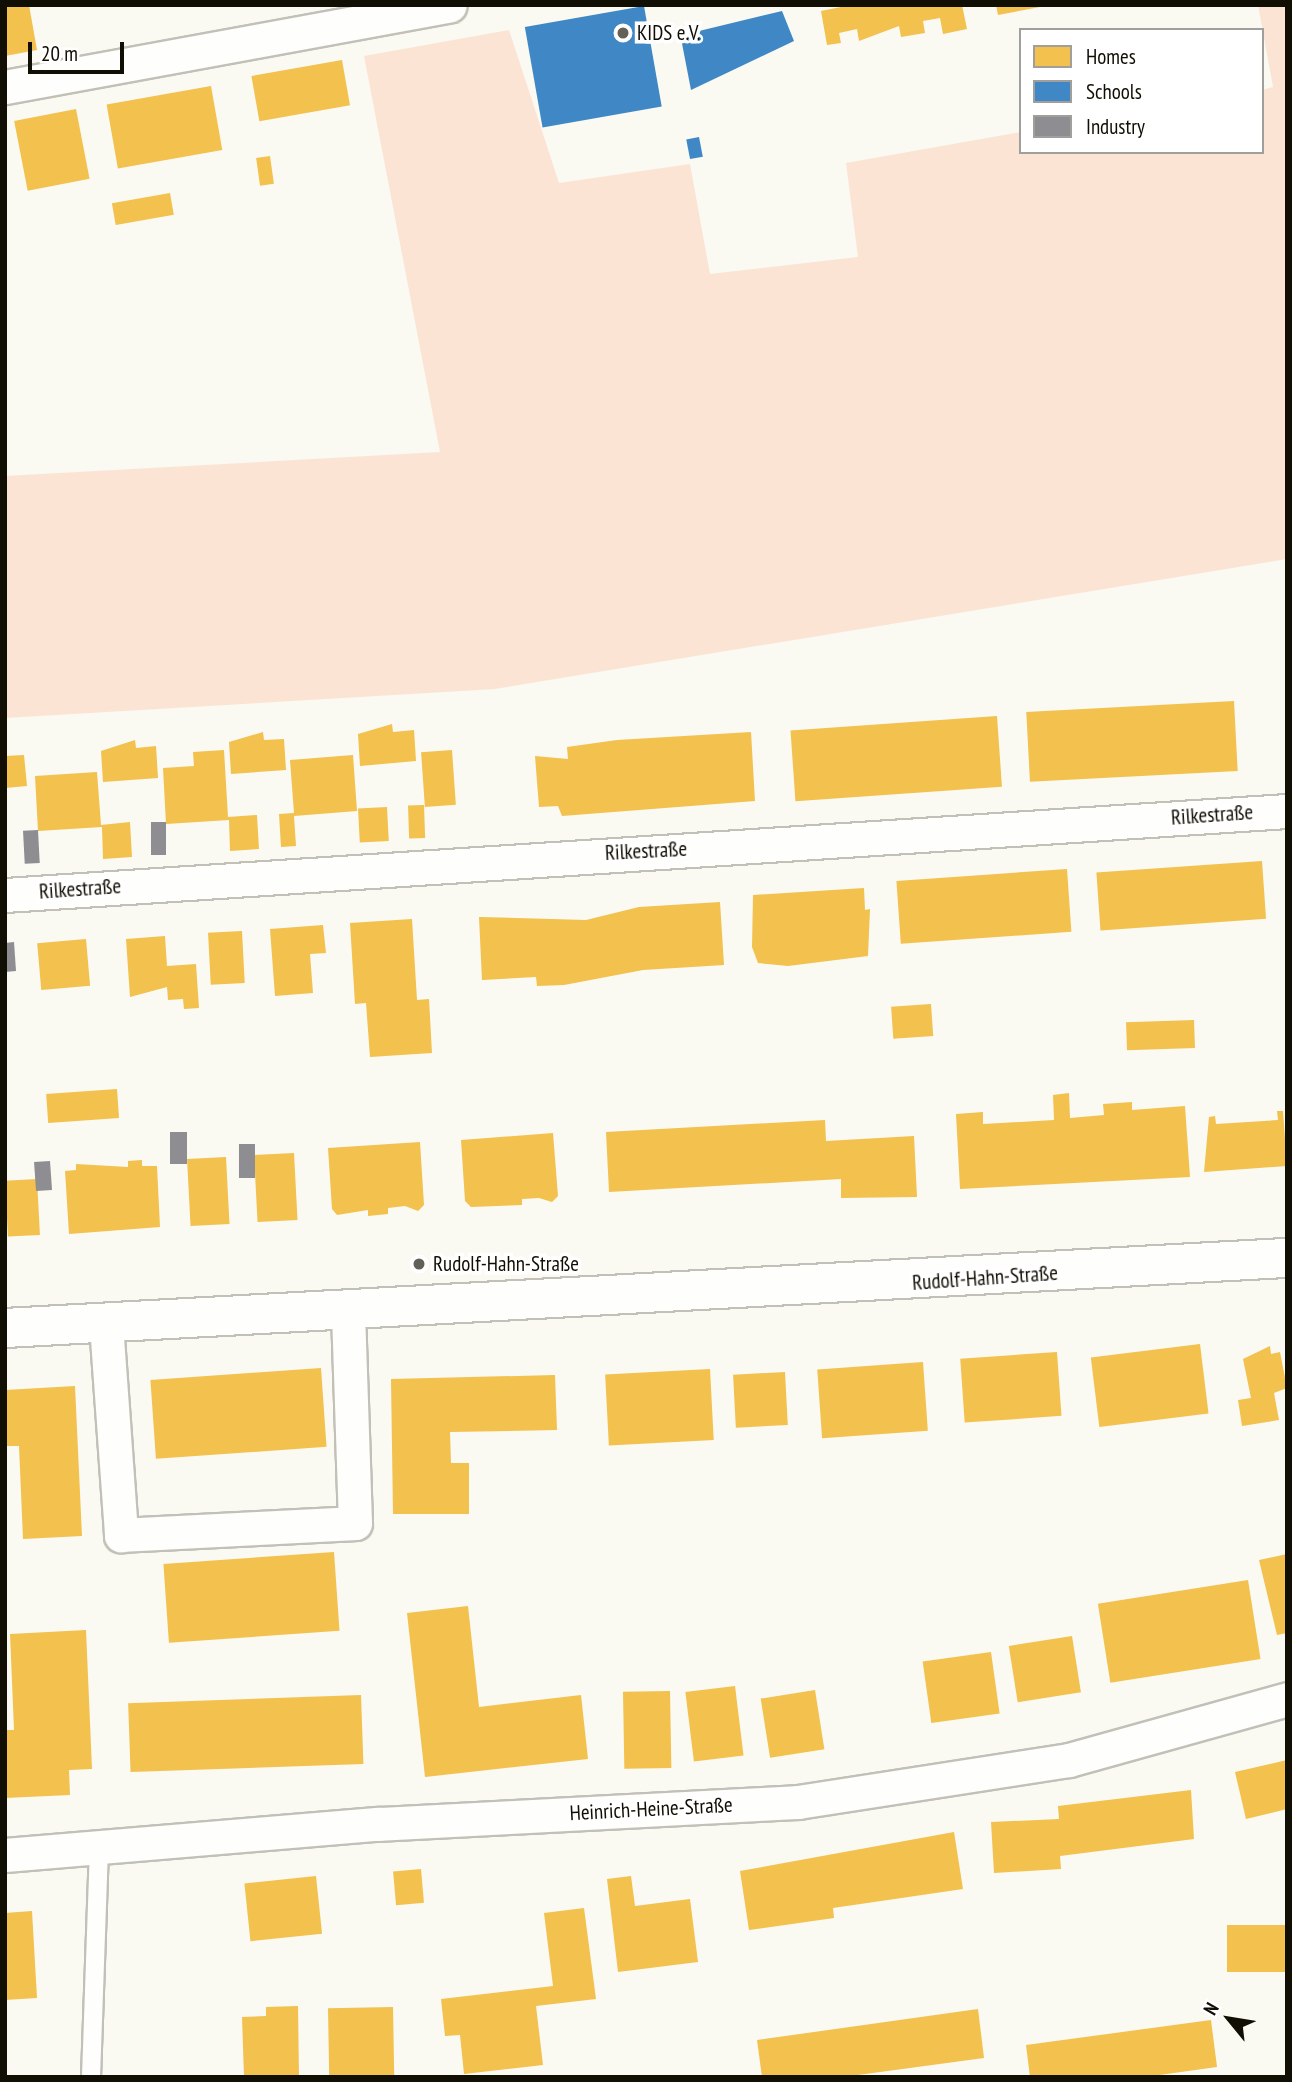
<!DOCTYPE html>
<html>
<head>
<meta charset="utf-8">
<style>
	body { margin:0 }
	#map { position:relative; width:1292px; height:2082px; overflow:hidden; background:#faf9f2; font-family:"PT Sans Narrow",sans-serif }
	div>[style] { position:absolute }
	[style*='--x'] { left:calc(var(--x)*1px); top:calc(var(--y)*1px); width:calc(var(--w)*1px); rotate:calc(var(--a)*1deg) }
	.green>* { inset:0; background:#fce4d5 }
	.homes>* { inset:0; background:#f2c14e; transform-origin:0 0 }
	.schools>* { inset:0; background:#3f88c5; transform-origin:0 0 }
	.industry>* { inset:0; background:#8d8d92; transform-origin:0 0 }
	.roads { filter:drop-shadow(2px 0 #c2c0b7) drop-shadow(-2px 0 #c2c0b7) drop-shadow(0 2px #c2c0b7) drop-shadow(0 -2px #c2c0b7) }
	.service>* { height:18px; margin:-9px; padding:0 9px; transform-origin:9px; border-radius:9px; background:#fefefd }
	.minor>* { height:33px; margin:-16.5px; padding:0 16.5px; transform-origin:16.5px; border-radius:16.5px; background:#fefefd }
	.tertiary>* { height:38px; margin:-19px; padding:0 19px; transform-origin:19px; border-radius:19px; background:#fefefd }
	.dots>* { width:19px; height:19px; translate:-50% -50%; box-sizing:border-box; border:4px solid #fff; border-radius:50% }
	span { translate:-50% -50%; white-space:nowrap; text-align:center; line-height:1.15; -webkit-text-stroke:7px #fff; paint-order:stroke }
	.poi-label { font-size:21px; color:#110e04 }
	.left { translate:0 -50%; text-align:left }
	.street-label { font-size:21px; color:#110e04 }
	.frame { position:absolute; inset:0; border:7px solid #110e04; pointer-events:none }
	.legend { position:absolute; left:1019px; top:28px; width:245px; height:126px; box-sizing:border-box; background:#fff; border:2px solid #a09f9b; margin:0; padding:9px 12px; list-style:none; font-size:21px; color:#110e04 }
	.legend li { display:flex; align-items:center; gap:14px; height:35px }
	.legend b { width:35px; border:2px solid #a09f9b }
	.north { position:absolute; left:1194px; top:1984px; width:70px; height:70px; -webkit-text-stroke:5px #fff; paint-order:stroke; rotate:300deg; font-size:19px; font-weight:700; line-height:28px; text-align:center; color:#110e04 }
	.north::after { content:''; display:block; margin:auto; width:24px; height:32px; background:#110e04; clip-path:polygon(50% 0,100% 100%,50% 72%,0 100%) }
	.scale { position:absolute; left:28px; top:42px; width:96px; height:32px; box-sizing:border-box; border:4px solid #110e04; border-top:0; padding-left:9px; font-size:21px; line-height:24px; white-space:nowrap; color:#110e04; -webkit-text-stroke:5px #fff; paint-order:stroke }
</style>
</head>
<body>
<div id="map">
	<div class="green">
		<i style="clip-path:polygon(1258px 5px,1287px 5px,1287px 559px,495px 689px,5px 718px,5px 476px,440px 452px,364px 56px,509px 30px,559px 183px,690px 164px,710px 274px,858px 257px,846px 163px,1021px 132px,1021px 152px,1262px 152px,1262px 90px,1273px 87px)"></i>
	</div>
	<div class="homes">
		<i style="clip-path:polygon(5px 5px,29px 5px,37px 50px,5px 56px)"></i>
		<i style="clip-path:polygon(851px 5px,962px 5px,967px 29px,943px 34px,940px 18px,923px 21px,925px 33px,901px 37px,899px 26px,859px 41px,857px 29px,839px 33px,841px 43px,827px 45px,821px 11px)"></i>
		<i style="clip-path:polygon(996px 5px,1040px 5px,1040px 7px,998px 15px)"></i>
		<i style="left:342px;top:60px;width:46px;height:92px;rotate:80deg"></i>
		<i style="left:211px;top:86px;width:65px;height:106px;rotate:80deg"></i>
		<i style="left:76px;top:109px;width:71px;height:63px;rotate:79deg"></i>
		<i style="left:270px;top:156px;width:28px;height:14px;rotate:82deg"></i>
		<i style="left:170px;top:193px;width:22px;height:59px;rotate:80deg"></i>
		<i style="left:1234px;top:701px;width:70px;height:208px;rotate:87deg"></i>
		<i style="left:997px;top:716px;width:71px;height:207px;rotate:86deg"></i>
		<i style="clip-path:polygon(392px 724px,393px 732px,414px 730px,416px 761px,360px 766px,358px 734px)"></i>
		<i style="clip-path:polygon(263px 732px,264px 740px,284px 739px,286px 770px,231px 774px,229px 742px)"></i>
		<i style="clip-path:polygon(751px 732px,755px 801px,562px 816px,558px 806px,539px 807px,535px 756px,568px 759px,567px 747px,617px 740px)"></i>
		<i style="clip-path:polygon(135px 740px,136px 748px,156px 746px,158px 778px,103px 782px,101px 751px)"></i>
		<i style="clip-path:polygon(224px 750px,228px 817px,257px 815px,259px 849px,230px 851px,229px 820px,166px 824px,163px 768px,194px 766px,193px 752px)"></i>
		<i style="left:452px;top:750px;width:55px;height:31px;rotate:86deg"></i>
		<i style="clip-path:polygon(24px 755px,27px 786px,5px 788px,5px 756px)"></i>
		<i style="clip-path:polygon(353px 755px,357px 811px,294px 816px,296px 846px,281px 847px,279px 814px,294px 813px,290px 760px)"></i>
		<i style="clip-path:polygon(97px 772px,101px 825px,130px 822px,132px 857px,103px 859px,102px 827px,38px 831px,35px 776px)"></i>
		<i style="left:424px;top:805px;width:33px;height:16px;rotate:88deg"></i>
		<i style="left:387px;top:807px;width:34px;height:29px;rotate:87deg"></i>
		<i style="left:1262px;top:861px;width:58px;height:166px;rotate:86deg"></i>
		<i style="left:1067px;top:869px;width:63px;height:171px;rotate:86deg"></i>
		<i style="clip-path:polygon(864px 888px,865px 910px,870px 909px,868px 956px,788px 966px,758px 963px,752px 947px,753px 895px)"></i>
		<i style="clip-path:polygon(720px 902px,724px 965px,643px 970px,564px 985px,537px 986px,536px 977px,482px 980px,479px 917px,586px 920px,639px 907px)"></i>
		<i style="clip-path:polygon(412px 919px,417px 1000px,429px 999px,432px 1053px,370px 1057px,366px 1003px,355px 1004px,350px 923px)"></i>
		<i style="clip-path:polygon(323px 925px,326px 953px,310px 954px,313px 993px,275px 996px,270px 929px)"></i>
		<i style="left:242px;top:931px;width:52px;height:34px;rotate:87deg"></i>
		<i style="clip-path:polygon(165px 936px,167px 966px,196px 964px,199px 1008px,184px 1009px,183px 999px,168px 1000px,167px 987px,130px 997px,126px 939px)"></i>
		<i style="left:86px;top:939px;width:47px;height:49px;rotate:85deg"></i>
		<i style="left:931px;top:1004px;width:32px;height:40px;rotate:86deg"></i>
		<i style="left:1194px;top:1020px;width:28px;height:68px;rotate:88deg"></i>
		<i style="left:117px;top:1089px;width:29px;height:71px;rotate:86deg"></i>
		<i style="clip-path:polygon(1069px 1093px,1070px 1118px,1104px 1115px,1103px 1104px,1132px 1102px,1132px 1110px,1185px 1106px,1190px 1177px,960px 1189px,956px 1114px,983px 1112px,983px 1124px,1054px 1120px,1053px 1095px)"></i>
		<i style="clip-path:polygon(1277px 1111px,1283px 1111px,1287px 1166px,1204px 1172px,1209px 1117px,1215px 1116px,1216px 1124px,1278px 1120px)"></i>
		<i style="clip-path:polygon(825px 1120px,826px 1141px,914px 1136px,917px 1197px,841px 1198px,841px 1179px,609px 1192px,606px 1132px)"></i>
		<i style="clip-path:polygon(553px 1133px,558px 1196px,552px 1202px,539px 1198px,522px 1199px,522px 1205px,471px 1207px,465px 1201px,461px 1140px)"></i>
		<i style="clip-path:polygon(420px 1142px,424px 1205px,418px 1211px,405px 1206px,388px 1208px,388px 1214px,368px 1216px,368px 1210px,337px 1215px,332px 1209px,328px 1148px)"></i>
		<i style="left:294px;top:1153px;width:67px;height:40px;rotate:87deg"></i>
		<i style="left:226px;top:1157px;width:67px;height:39px;rotate:87deg"></i>
		<i style="clip-path:polygon(142px 1160px,142px 1166px,157px 1166px,160px 1227px,69px 1234px,65px 1171px,76px 1170px,76px 1164px,128px 1167px,128px 1161px)"></i>
		<i style="left:37px;top:1179px;width:56px;height:32px;rotate:87deg"></i>
		<i style="left:1200px;top:1344px;width:70px;height:110px;rotate:83deg"></i>
		<i style="clip-path:polygon(1270px 1346px,1271px 1354px,1280px 1352px,1287px 1388px,1274px 1393px,1279px 1420px,1242px 1426px,1238px 1400px,1251px 1398px,1243px 1359px)"></i>
		<i style="left:1057px;top:1352px;width:64px;height:97px;rotate:86deg"></i>
		<i style="left:923px;top:1362px;width:69px;height:106px;rotate:86deg"></i>
		<i style="left:321px;top:1368px;width:79px;height:171px;rotate:86deg"></i>
		<i style="left:710px;top:1369px;width:71px;height:105px;rotate:87deg"></i>
		<i style="left:785px;top:1372px;width:53px;height:52px;rotate:87deg"></i>
		<i style="clip-path:polygon(555px 1375px,557px 1430px,450px 1432px,451px 1463px,469px 1463px,469px 1514px,393px 1514px,391px 1379px)"></i>
		<i style="clip-path:polygon(75px 1386px,82px 1536px,23px 1539px,19px 1446px,5px 1446px,5px 1390px)"></i>
		<i style="left:334px;top:1552px;width:79px;height:171px;rotate:86deg"></i>
		<i style="clip-path:polygon(1287px 1554px,1287px 1633px,1277px 1635px,1259px 1560px)"></i>
		<i style="left:1248px;top:1580px;width:80px;height:152px;rotate:81deg"></i>
		<i style="clip-path:polygon(468px 1606px,479px 1707px,581px 1695px,588px 1759px,425px 1777px,407px 1613px)"></i>
		<i style="clip-path:polygon(86px 1630px,92px 1769px,69px 1770px,70px 1795px,5px 1798px,5px 1730px,14px 1730px,10px 1634px)"></i>
		<i style="left:1072px;top:1636px;width:57px;height:64px;rotate:81deg"></i>
		<i style="left:991px;top:1652px;width:62px;height:69px;rotate:82deg"></i>
		<i style="left:735px;top:1686px;width:70px;height:50px;rotate:83deg"></i>
		<i style="left:815px;top:1690px;width:60px;height:55px;rotate:81deg"></i>
		<i style="left:670px;top:1691px;width:77px;height:47px;rotate:89deg"></i>
		<i style="left:361px;top:1695px;width:69px;height:233px;rotate:88deg"></i>
		<i style="clip-path:polygon(1287px 1760px,1287px 1809px,1246px 1819px,1235px 1772px)"></i>
		<i style="clip-path:polygon(1191px 1790px,1194px 1839px,1060px 1856px,1061px 1869px,994px 1873px,991px 1822px,1059px 1819px,1058px 1806px)"></i>
		<i style="clip-path:polygon(954px 1832px,963px 1889px,833px 1908px,834px 1918px,749px 1930px,740px 1871px)"></i>
		<i style="left:421px;top:1869px;width:34px;height:28px;rotate:85deg"></i>
		<i style="left:316px;top:1876px;width:58px;height:72px;rotate:84deg"></i>
		<i style="clip-path:polygon(631px 1876px,635px 1906px,690px 1899px,698px 1962px,618px 1972px,607px 1879px)"></i>
		<i style="clip-path:polygon(584px 1908px,596px 1999px,536px 2006px,543px 2065px,464px 2074px,460px 2035px,445px 2036px,441px 1999px,553px 1986px,544px 1913px)"></i>
		<i style="clip-path:polygon(32px 1911px,37px 1998px,5px 2000px,5px 1913px)"></i>
		<i style="left:1287px;top:1925px;width:47px;height:60px;rotate:90deg"></i>
		<i style="clip-path:polygon(298px 2006px,299px 2077px,244px 2077px,242px 2017px,266px 2016px,266px 2007px)"></i>
		<i style="left:393px;top:2007px;width:70px;height:65px;rotate:89deg"></i>
		<i style="clip-path:polygon(978px 2009px,984px 2058px,843px 2077px,762px 2077px,757px 2040px)"></i>
		<i style="clip-path:polygon(1211px 2020px,1217px 2067px,1145px 2077px,1030px 2077px,1026px 2045px)"></i>
	</div>
	<div class="schools">
		<i style="left:644px;top:6px;width:102px;height:121px;rotate:80deg"></i>
		<i style="clip-path:polygon(782px 11px,794px 41px,691px 90px,679px 28px,699px 31px)"></i>
		<i style="left:699px;top:137px;width:20px;height:13px;rotate:79deg"></i>
	</div>
	<div class="industry">
		<i style="left:151px;top:822px;width:15px;height:33px"></i>
		<i style="left:38px;top:830px;width:33px;height:15px;rotate:87deg"></i>
		<i style="clip-path:polygon(14px 942px,16px 971px,5px 972px,5px 943px)"></i>
		<i style="left:187px;top:1132px;width:32px;height:17px;rotate:90deg"></i>
		<i style="left:255px;top:1144px;width:34px;height:16px;rotate:90deg"></i>
		<i style="left:50px;top:1161px;width:29px;height:16px;rotate:86deg"></i>
	</div>
	<div class="roads">
		<div class="service">
			<i style="--x:91;--y:2077;--w:229;--a:-88"></i>
		</div>
		<div class="minor">
			<i style="--x:5;--y:87;--w:452;--a:-10.4"></i>
			<i style="--x:5;--y:895;--w:1285;--a:-3.75"></i>
			<i style="--x:106;--y:1324;--w:212;--a:85.9"></i>
			<i style="--x:121;--y:1535;--w:234;--a:-2.9"></i>
			<i style="--x:355;--y:1523;--w:211;--a:-91.9"></i>
			<i style="--x:5;--y:1855;--w:374;--a:-4.8"></i>
			<i style="--x:378;--y:1824;--w:421;--a:-3"></i>
			<i style="--x:798;--y:1802;--w:274;--a:-8.8"></i>
			<i style="--x:1069;--y:1760;--w:226;--a:-15.6"></i>
		</div>
		<div class="tertiary">
			<i style="--x:5;--y:1328;--w:1284;--a:-3.13"></i>
		</div>
	</div>
	<div class="dots">
		<i style="left:623px;top:33px;background:#636057"></i>
		<i style="left:419px;top:1264px;background:#636057"></i>
	</div>
	<div class="poi-label">
		<span class="left" style="left:637px;top:33px">KIDS e.V.</span>
		<span class="left" style="left:433px;top:1264px">Rudolf-Hahn-Straße</span>
	</div>
	<div class="street-label">
		<span style="left:1212px;top:815px;rotate:-4deg">Rilkestraße</span>
		<span style="left:646px;top:851px;rotate:-3deg">Rilkestraße</span>
		<span style="left:80px;top:889px;rotate:-4deg">Rilkestraße</span>
		<span style="left:985px;top:1278px;rotate:-4deg">Rudolf-Hahn-Straße</span>
		<span style="left:651px;top:1809px;rotate:-3deg">Heinrich-Heine-Straße</span>
	</div>
	<div class="frame"></div>
	<ul class="legend">
	<li><b style="height:19px;background:#f2c14e"></b>Homes</li>
	<li><b style="height:19px;background:#3f88c5"></b>Schools</li>
	<li><b style="height:19px;background:#8d8d92"></b>Industry</li>
	</ul>
	<div class="north">N</div>
	<div class="scale">20 m</div>
</div>
</body>
</html>
